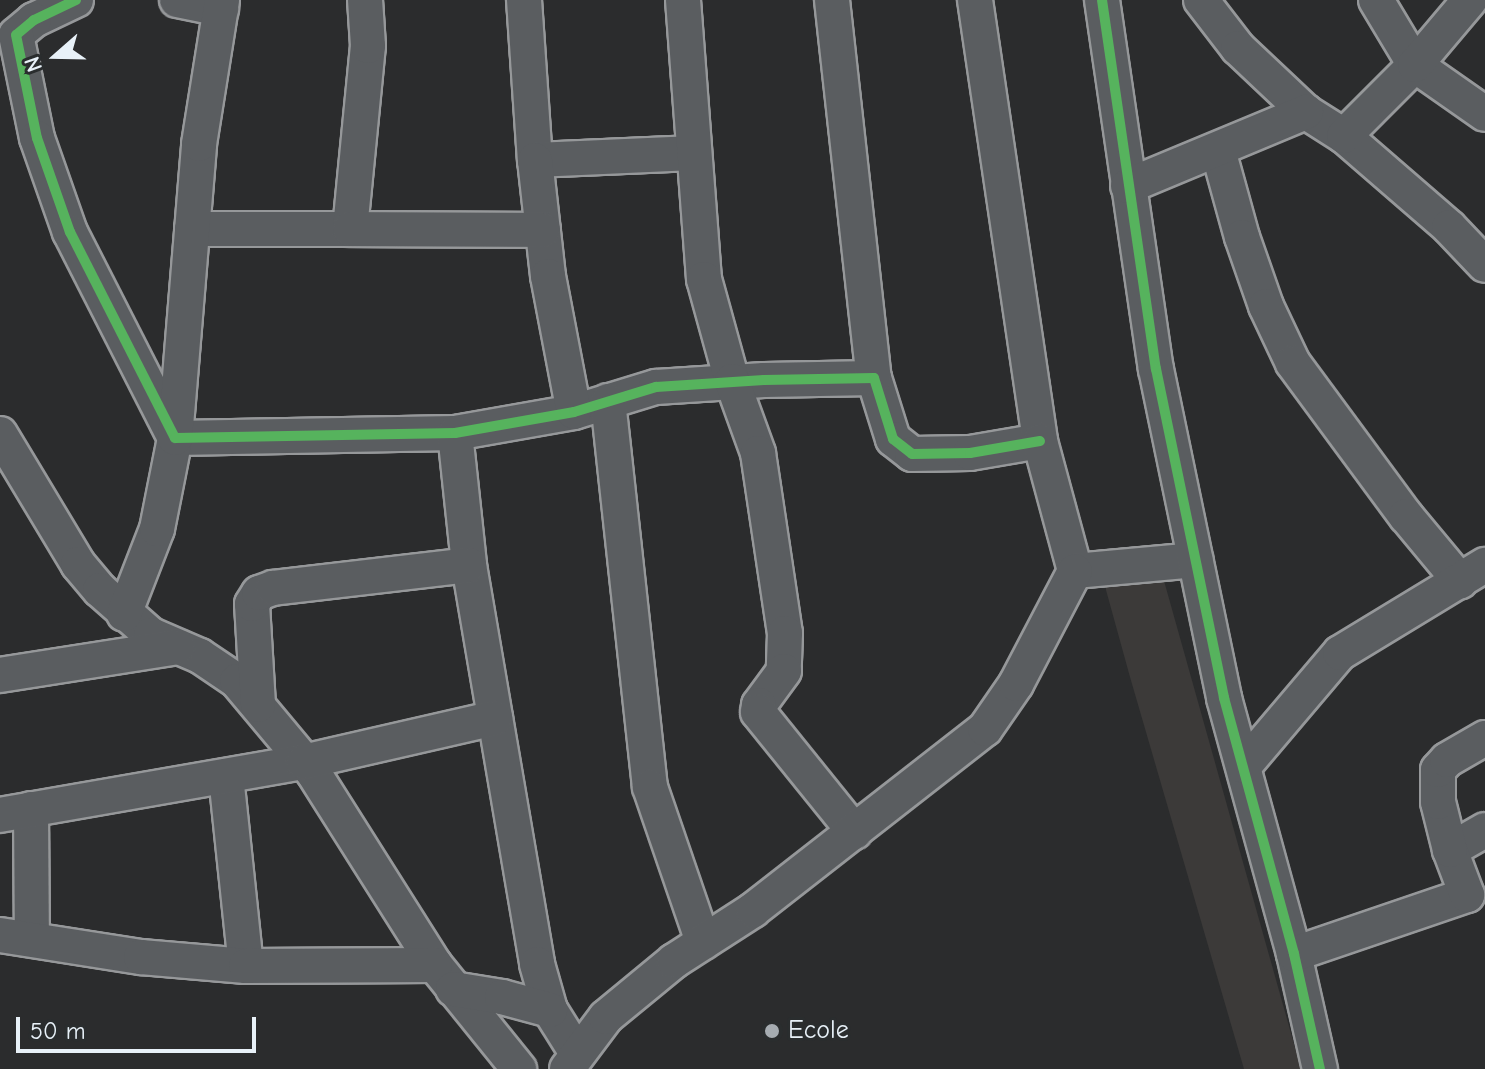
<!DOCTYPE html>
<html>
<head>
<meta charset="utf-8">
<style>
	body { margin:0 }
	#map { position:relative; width:1485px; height:1069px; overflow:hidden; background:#2b2c2d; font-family:"Comic Neue",sans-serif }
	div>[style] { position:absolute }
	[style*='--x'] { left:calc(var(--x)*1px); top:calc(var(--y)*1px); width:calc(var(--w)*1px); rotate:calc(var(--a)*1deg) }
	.built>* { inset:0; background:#3c3a39 }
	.roads { filter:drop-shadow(2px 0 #96989a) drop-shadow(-2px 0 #96989a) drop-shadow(0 2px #96989a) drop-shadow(0 -2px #96989a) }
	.minor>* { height:34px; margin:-17px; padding:0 17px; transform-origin:17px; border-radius:17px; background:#5a5d60 }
	.cycleway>* { height:10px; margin:-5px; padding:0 5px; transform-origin:5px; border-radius:5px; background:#56b35d }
	.dots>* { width:22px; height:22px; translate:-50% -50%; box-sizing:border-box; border:4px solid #2a2d2e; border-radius:50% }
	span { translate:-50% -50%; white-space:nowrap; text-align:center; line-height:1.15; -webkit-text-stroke:6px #2a2d2e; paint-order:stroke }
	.poi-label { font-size:26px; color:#e8f1f8 }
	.left { translate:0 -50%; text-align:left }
	.north { position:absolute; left:16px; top:16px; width:80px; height:80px; -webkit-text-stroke:6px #2a2d2e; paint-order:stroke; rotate:250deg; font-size:22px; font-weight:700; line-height:32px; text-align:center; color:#e8f1f8 }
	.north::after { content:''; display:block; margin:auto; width:28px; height:36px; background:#e8f1f8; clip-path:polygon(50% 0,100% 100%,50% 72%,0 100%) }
	.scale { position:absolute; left:16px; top:1017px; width:240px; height:36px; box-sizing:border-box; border:4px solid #e8f1f8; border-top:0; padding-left:10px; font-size:24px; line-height:28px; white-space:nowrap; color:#e8f1f8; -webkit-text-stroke:6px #2a2d2e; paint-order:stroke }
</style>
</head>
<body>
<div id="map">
	<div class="built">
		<i style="clip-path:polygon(1159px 563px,1301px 1069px,1244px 1069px,1130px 677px,1106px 590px,1106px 568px)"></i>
	</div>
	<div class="roads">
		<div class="minor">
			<i style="--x:76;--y:0;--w:47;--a:154.5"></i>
			<i style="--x:34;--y:20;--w:23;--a:140"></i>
			<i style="--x:16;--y:35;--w:105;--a:78.5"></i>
			<i style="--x:37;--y:138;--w:100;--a:70.7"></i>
			<i style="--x:70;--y:232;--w:231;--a:63"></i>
			<i style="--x:175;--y:438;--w:280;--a:-1"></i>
			<i style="--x:455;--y:433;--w:121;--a:-10"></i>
			<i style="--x:574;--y:412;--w:86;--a:-17"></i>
			<i style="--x:656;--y:387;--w:108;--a:-3.7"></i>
			<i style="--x:764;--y:380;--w:110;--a:-1"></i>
			<i style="--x:874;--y:378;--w:64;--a:72.7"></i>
			<i style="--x:893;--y:439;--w:24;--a:38"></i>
			<i style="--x:912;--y:454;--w:58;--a:-1"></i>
			<i style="--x:970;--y:453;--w:71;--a:-9.7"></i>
			<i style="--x:177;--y:0;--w:45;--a:11.6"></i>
			<i style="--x:524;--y:0;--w:160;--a:86.1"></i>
			<i style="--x:535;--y:160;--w:159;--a:-2.5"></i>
			<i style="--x:683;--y:0;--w:280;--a:85.7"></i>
			<i style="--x:704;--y:279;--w:106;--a:74.6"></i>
			<i style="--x:732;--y:381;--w:77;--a:70.1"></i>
			<i style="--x:758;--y:453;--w:182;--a:81.5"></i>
			<i style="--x:785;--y:633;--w:38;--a:92"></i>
			<i style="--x:784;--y:671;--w:42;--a:126.3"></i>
			<i style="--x:759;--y:705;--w:7;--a:98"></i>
			<i style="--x:758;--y:712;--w:154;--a:51.1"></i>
			<i style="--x:832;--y:0;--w:380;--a:83.7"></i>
			<i style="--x:975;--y:0;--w:446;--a:81.6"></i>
			<i style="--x:1040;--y:441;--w:135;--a:74.9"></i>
			<i style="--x:1075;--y:571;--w:121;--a:-5.2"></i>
			<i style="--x:1102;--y:0;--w:373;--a:81.7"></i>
			<i style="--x:1156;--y:369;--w:336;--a:78.3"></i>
			<i style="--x:1224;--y:698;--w:265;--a:74.7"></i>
			<i style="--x:1294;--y:954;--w:118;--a:77.3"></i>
			<i style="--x:1201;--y:0;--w:61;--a:52.4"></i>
			<i style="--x:1238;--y:48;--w:93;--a:43.3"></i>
			<i style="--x:1306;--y:112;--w:45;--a:32.3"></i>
			<i style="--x:1344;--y:136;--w:139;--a:40.9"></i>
			<i style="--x:1449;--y:227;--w:52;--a:46.5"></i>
			<i style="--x:1376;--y:0;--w:76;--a:59"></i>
			<i style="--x:1415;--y:65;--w:85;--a:35"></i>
			<i style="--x:1344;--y:136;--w:100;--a:-45"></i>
			<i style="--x:1415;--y:65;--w:85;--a:-49.8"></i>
			<i style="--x:1218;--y:150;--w:90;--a:74.6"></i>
			<i style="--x:1242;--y:237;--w:73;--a:70.8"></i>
			<i style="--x:1266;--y:306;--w:63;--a:64.7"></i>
			<i style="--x:1293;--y:363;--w:190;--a:53.6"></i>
			<i style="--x:1406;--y:516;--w:85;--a:50.3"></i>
			<i style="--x:535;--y:160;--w:117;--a:83.6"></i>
			<i style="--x:548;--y:276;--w:138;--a:79.2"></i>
			<i style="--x:1128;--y:186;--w:193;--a:-22.6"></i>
			<i style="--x:192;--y:229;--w:158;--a:0"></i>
			<i style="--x:350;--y:229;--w:184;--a:-84.4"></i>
			<i style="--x:368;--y:46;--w:46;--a:-93.7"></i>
			<i style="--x:350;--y:229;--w:193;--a:0.3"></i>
			<i style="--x:608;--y:401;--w:388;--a:83.8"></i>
			<i style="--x:650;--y:787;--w:164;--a:71.1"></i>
			<i style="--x:455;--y:433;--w:133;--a:83.9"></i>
			<i style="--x:469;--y:565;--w:405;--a:80.3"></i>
			<i style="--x:537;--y:964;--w:48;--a:74.2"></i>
			<i style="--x:550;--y:1010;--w:51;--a:57.9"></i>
			<i style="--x:0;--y:434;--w:152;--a:59"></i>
			<i style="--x:78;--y:564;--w:34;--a:50"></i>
			<i style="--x:100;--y:590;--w:68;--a:41.4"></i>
			<i style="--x:151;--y:635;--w:53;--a:23.2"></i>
			<i style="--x:200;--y:656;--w:45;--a:34"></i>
			<i style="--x:237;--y:681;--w:119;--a:50.1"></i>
			<i style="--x:313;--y:772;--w:228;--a:57.7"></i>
			<i style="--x:435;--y:965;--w:134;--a:51.1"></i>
			<i style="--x:124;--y:614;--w:91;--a:-68.8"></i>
			<i style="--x:157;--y:529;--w:93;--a:-78.8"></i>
			<i style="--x:175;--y:438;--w:295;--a:-85.3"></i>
			<i style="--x:199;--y:144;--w:146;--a:-80.9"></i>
			<i style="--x:0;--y:675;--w:180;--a:-8.9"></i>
			<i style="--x:258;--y:705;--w:101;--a:-93.4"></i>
			<i style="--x:252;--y:604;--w:13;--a:-58"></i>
			<i style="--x:259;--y:593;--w:15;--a:-20"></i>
			<i style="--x:273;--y:588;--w:197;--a:-6.7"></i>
			<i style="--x:1244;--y:766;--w:148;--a:-49.7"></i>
			<i style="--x:1340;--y:653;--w:170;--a:-31.3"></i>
			<i style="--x:226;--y:776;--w:191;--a:84"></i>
			<i style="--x:31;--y:809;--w:130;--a:89.6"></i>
			<i style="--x:0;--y:815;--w:308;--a:-9.9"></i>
			<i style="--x:303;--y:762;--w:197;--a:-12.9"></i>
			<i style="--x:1450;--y:850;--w:40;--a:-29.7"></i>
			<i style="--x:0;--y:935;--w:143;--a:8.9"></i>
			<i style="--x:141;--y:957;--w:105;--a:4.9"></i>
			<i style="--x:246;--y:966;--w:189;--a:-0.3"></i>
			<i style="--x:1294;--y:954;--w:183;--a:-18.8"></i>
			<i style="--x:1467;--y:895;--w:48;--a:-110.7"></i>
			<i style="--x:1450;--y:850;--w:49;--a:-104"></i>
			<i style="--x:1438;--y:802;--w:32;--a:-90"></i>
			<i style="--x:1438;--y:770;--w:13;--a:-48"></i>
			<i style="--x:1447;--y:760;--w:44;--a:-30.1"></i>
			<i style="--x:453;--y:989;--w:50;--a:9.3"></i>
			<i style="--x:502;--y:997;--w:50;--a:15.2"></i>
			<i style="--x:567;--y:1069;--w:65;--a:-53.1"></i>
			<i style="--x:606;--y:1017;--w:88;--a:-39.5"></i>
			<i style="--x:674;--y:961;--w:94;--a:-32.8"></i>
			<i style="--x:753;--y:910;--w:294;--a:-38"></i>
			<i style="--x:985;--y:729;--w:55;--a:-55.4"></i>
			<i style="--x:1016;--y:684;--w:127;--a:-62.4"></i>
		</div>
	</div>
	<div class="cycleway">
		<i style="--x:76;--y:0;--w:47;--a:154.5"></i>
		<i style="--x:34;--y:20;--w:23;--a:140"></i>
		<i style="--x:16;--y:35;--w:105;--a:78.5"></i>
		<i style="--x:37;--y:138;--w:100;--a:70.7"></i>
		<i style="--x:70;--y:232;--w:231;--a:63"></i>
		<i style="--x:175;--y:438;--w:280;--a:-1"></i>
		<i style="--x:455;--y:433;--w:121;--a:-10"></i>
		<i style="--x:574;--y:412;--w:86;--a:-17"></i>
		<i style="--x:656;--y:387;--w:108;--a:-3.7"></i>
		<i style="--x:764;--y:380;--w:110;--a:-1"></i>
		<i style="--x:874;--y:378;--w:64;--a:72.7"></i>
		<i style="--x:893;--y:439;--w:24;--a:38"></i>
		<i style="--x:912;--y:454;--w:58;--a:-1"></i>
		<i style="--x:970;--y:453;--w:71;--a:-9.7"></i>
		<i style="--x:1102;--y:0;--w:373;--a:81.7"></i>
		<i style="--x:1156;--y:369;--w:336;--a:78.3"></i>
		<i style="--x:1224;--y:698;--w:265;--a:74.7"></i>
		<i style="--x:1294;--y:954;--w:118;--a:77.3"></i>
	</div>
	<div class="dots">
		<i style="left:772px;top:1031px;background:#a6acb1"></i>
	</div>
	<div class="poi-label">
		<span class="left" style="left:788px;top:1031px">Ecole</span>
	</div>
	<div class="north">N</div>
	<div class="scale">50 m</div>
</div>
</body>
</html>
